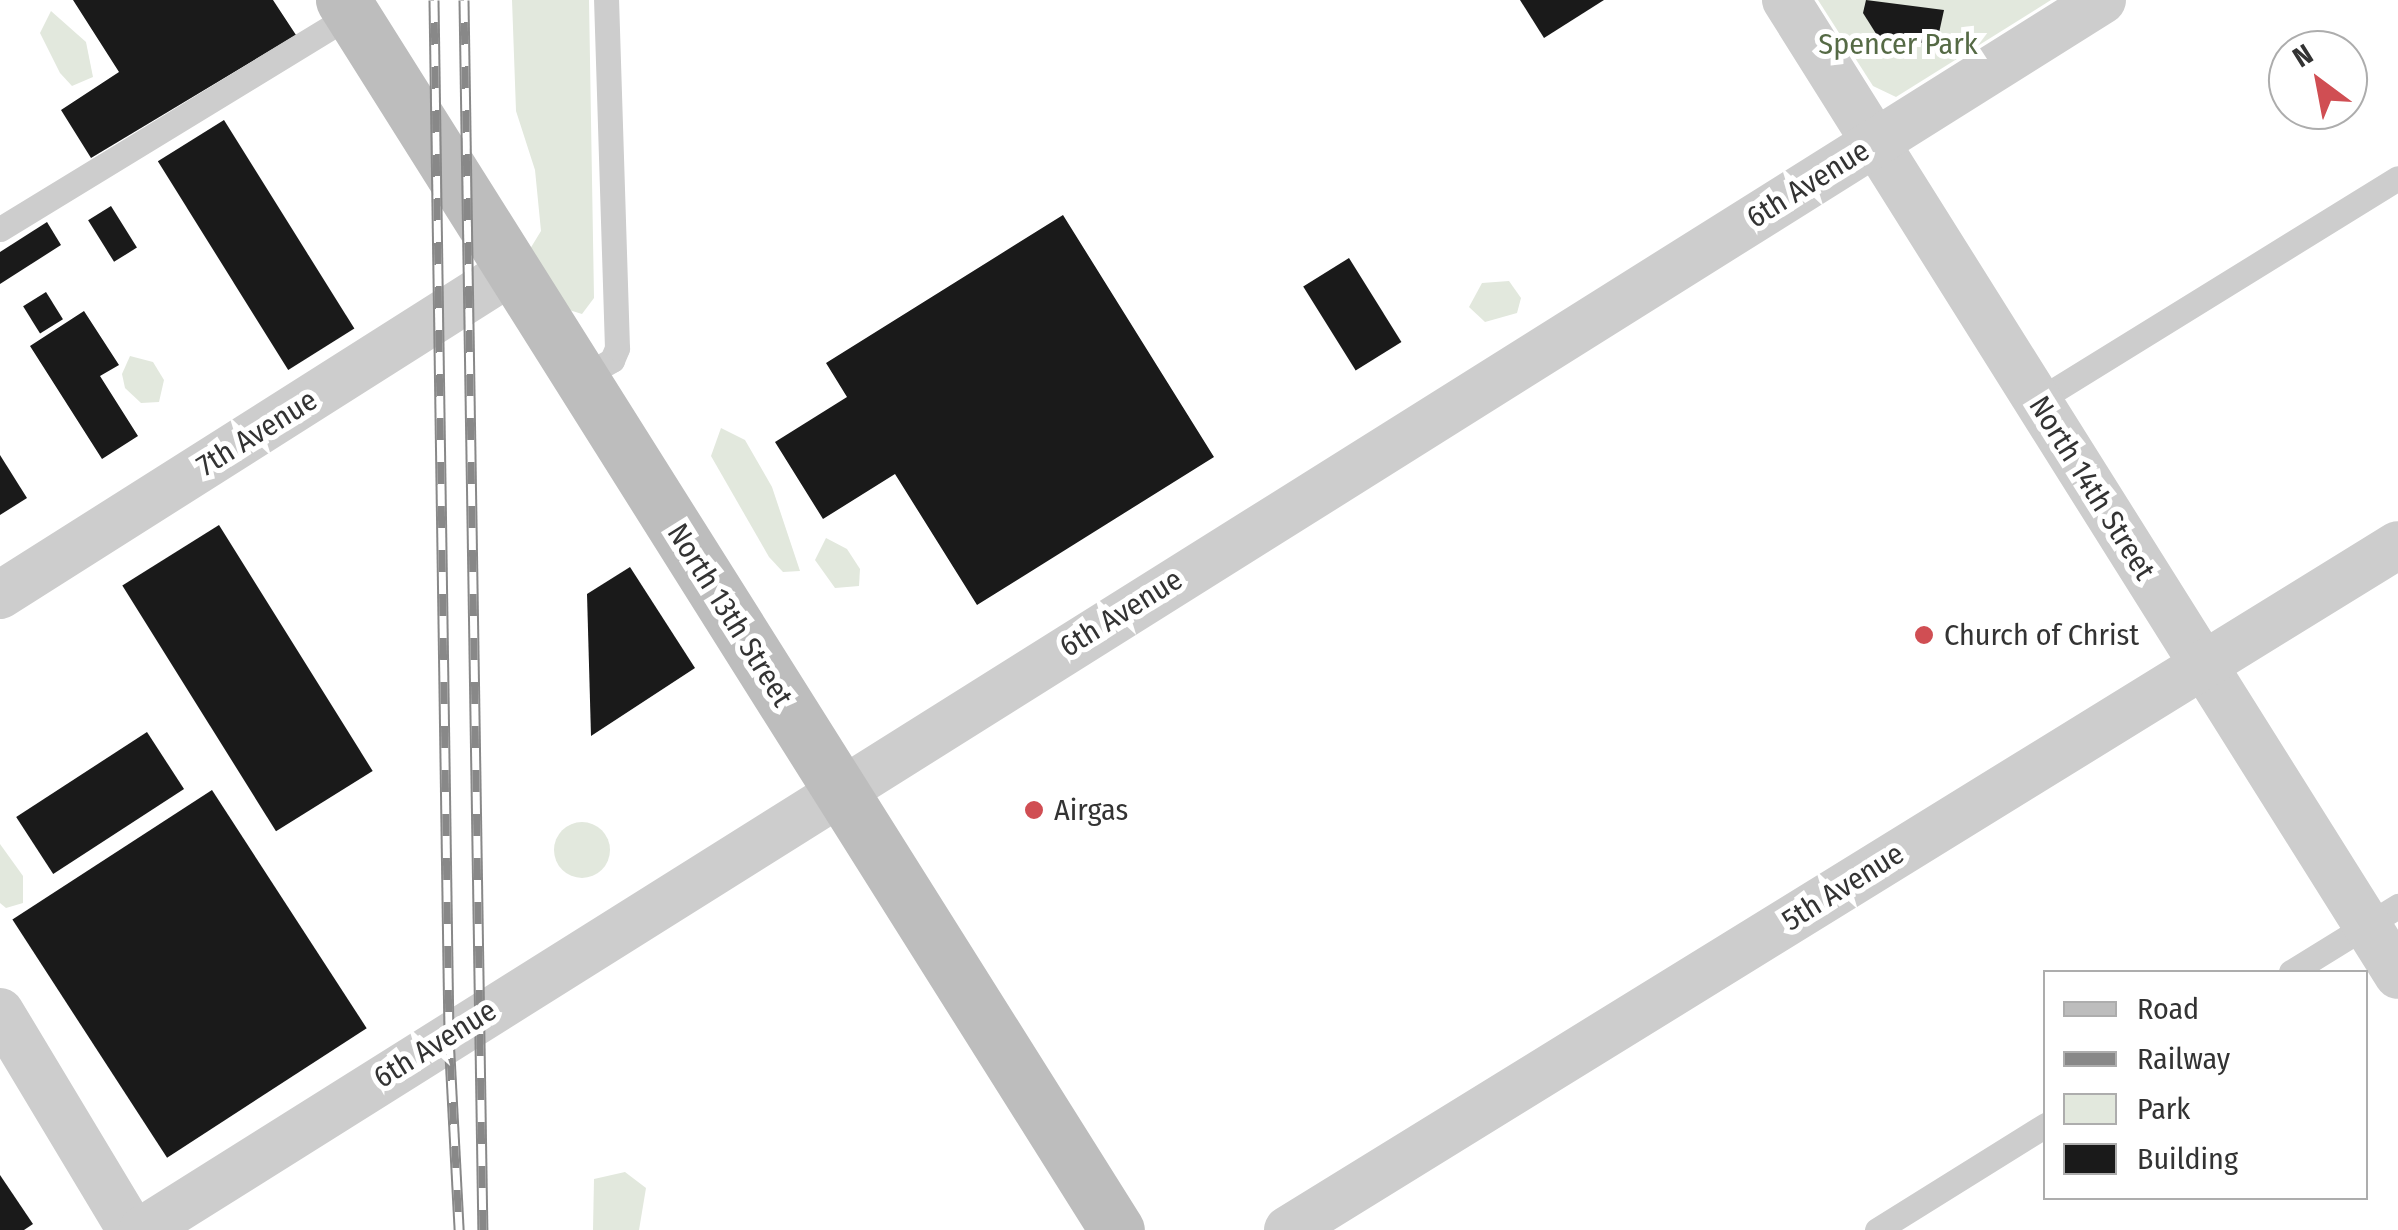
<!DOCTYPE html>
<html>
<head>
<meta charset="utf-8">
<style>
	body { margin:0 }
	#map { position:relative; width:2398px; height:1230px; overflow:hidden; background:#fff; font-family:"Fira Sans Condensed",sans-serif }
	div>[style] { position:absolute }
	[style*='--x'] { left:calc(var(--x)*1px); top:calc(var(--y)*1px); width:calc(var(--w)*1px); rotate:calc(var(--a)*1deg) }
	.green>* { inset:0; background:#e2e8dd }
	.round { border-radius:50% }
	.building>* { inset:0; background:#1a1a1a; transform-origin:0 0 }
	.lane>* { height:25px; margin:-12.5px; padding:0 12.5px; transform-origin:12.5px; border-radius:12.5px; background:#cdcdcd }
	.street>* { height:48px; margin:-24px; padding:0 24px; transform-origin:24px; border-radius:24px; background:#cdcdcd }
	.secondary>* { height:55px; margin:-27.5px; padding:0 27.5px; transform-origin:27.5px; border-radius:27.5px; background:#bdbdbd }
	.rail>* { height:11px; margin-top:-5.5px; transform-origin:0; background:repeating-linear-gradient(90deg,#fff 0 22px,#888 0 44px); box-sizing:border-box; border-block:2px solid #888 }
	.dots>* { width:28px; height:28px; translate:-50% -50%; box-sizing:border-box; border:5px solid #fff; border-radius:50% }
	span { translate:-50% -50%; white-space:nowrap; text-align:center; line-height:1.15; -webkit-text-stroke:10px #fff; paint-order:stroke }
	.park-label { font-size:30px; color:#556a45 }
	.street-label { font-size:30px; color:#333 }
	.poi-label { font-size:30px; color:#333 }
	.left { translate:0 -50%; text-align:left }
	.legend { position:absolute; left:2043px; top:970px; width:325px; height:230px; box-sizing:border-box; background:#fff; border:2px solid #adadad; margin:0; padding:12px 18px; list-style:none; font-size:30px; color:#333 }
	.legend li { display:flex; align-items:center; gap:20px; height:50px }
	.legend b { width:50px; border:2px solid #adadad }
	.north { position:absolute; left:2268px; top:30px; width:100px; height:100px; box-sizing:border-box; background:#fff; border:2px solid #adadad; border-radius:50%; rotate:328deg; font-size:28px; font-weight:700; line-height:40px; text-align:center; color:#333 }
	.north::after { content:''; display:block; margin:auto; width:35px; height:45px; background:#d04e53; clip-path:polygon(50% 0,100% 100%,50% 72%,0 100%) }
</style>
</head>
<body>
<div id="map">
	<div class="green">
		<i style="clip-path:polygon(512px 0,589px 0,594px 298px,582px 314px,566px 309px,530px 249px,541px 231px,535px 170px,516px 111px)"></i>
		<i style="clip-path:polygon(1818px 0,2051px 0,1896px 97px,1873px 86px)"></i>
		<i style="clip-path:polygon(51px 11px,86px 42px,93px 77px,72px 86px,60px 73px,40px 33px)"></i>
		<i style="clip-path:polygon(1509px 281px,1521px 298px,1517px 313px,1485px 322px,1469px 307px,1482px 283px)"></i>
		<i style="clip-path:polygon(130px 356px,153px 362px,164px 380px,159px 402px,141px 403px,125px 388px,122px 374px)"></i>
		<i style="clip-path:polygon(721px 428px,745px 440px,772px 487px,800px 571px,783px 572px,769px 557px,711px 456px)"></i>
		<i style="clip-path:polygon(826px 538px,847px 549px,860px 569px,859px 586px,835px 588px,815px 560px)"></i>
		<i class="round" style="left:554px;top:822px;width:56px;height:56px"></i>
		<i style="clip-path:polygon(0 844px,23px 876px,23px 903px,6px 908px,0 903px)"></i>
		<i style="clip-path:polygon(625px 1172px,646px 1188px,639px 1230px,593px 1230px,594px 1179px)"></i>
	</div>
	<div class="building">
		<i style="clip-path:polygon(73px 0,273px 0,296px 35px,91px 158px,61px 110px,119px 72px)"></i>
		<i style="clip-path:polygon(1520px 0,1604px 0,1544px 38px)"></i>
		<i style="clip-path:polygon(1866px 0,1944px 10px,1939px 33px,1912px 48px,1880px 40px,1863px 13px)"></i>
		<i style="left:224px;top:120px;width:246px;height:78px;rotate:58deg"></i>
		<i style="left:111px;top:206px;width:49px;height:27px;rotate:58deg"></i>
		<i style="clip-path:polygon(1063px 215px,1214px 457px,977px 605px,895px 474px,823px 519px,775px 442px,847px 397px,826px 363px)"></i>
		<i style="clip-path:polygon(47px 222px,61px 245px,0 284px,0 252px)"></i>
		<i style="left:1349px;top:258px;width:99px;height:54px;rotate:58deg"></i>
		<i style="left:46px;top:292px;width:32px;height:27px;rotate:58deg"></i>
		<i style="clip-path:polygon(84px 311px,119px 365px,100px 376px,138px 436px,102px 459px,30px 346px)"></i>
		<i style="clip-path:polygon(0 455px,27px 498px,0 515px)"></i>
		<i style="left:219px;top:525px;width:290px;height:114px;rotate:58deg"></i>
		<i style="clip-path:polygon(630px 567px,695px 668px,591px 736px,587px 594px)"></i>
		<i style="left:147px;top:732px;width:68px;height:156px;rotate:57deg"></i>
		<i style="left:212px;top:790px;width:284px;height:238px;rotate:57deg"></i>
		<i style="clip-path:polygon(0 1175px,33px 1224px,24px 1230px,0 1230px)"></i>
	</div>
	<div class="lane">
		<i style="--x:0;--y:229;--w:412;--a:-31.4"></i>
		<i style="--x:581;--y:378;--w:36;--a:-30"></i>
		<i style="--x:612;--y:360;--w:13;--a:-67"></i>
		<i style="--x:617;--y:348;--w:348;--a:-91.8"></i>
		<i style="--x:2037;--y:401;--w:424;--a:-31.7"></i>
		<i style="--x:2291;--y:972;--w:126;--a:-31.7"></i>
		<i style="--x:1877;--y:1230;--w:199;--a:-31.9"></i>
	</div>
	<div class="street">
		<i style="--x:1786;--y:0;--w:1151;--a:57.88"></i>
		<i style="--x:0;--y:595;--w:607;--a:-32.36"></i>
		<i style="--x:0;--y:1012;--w:254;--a:59"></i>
		<i style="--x:143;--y:1230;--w:2313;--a:-32.12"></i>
		<i style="--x:1288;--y:1230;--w:1304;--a:-31.68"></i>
	</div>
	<div class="secondary">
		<i style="--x:343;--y:0;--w:1453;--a:57.82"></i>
	</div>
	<div class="rail">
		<i style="--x:434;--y:0;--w:1036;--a:89.17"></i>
		<i style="--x:449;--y:1036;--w:194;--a:87"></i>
		<i style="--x:464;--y:0;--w:1230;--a:89.12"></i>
	</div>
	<div class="dots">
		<i style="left:1924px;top:635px;background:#d04e53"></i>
		<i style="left:1034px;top:810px;background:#d04e53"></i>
	</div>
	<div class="park-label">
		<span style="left:1898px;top:44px">Spencer Park</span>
	</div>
	<div class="street-label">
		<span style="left:1808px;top:184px;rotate:-32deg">6th Avenue</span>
		<span style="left:257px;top:433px;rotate:-32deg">7th Avenue</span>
		<span style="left:2092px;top:488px;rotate:58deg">North 14th Street</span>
		<span style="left:1121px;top:613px;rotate:-32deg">6th Avenue</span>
		<span style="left:730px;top:615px;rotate:58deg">North 13th Street</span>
		<span style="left:1843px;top:887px;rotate:-32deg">5th Avenue</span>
		<span style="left:435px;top:1044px;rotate:-32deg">6th Avenue</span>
	</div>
	<div class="poi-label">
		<span class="left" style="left:1944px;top:635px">Church of Christ</span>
		<span class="left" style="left:1054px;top:810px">Airgas</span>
	</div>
	<ul class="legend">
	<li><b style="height:12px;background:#bdbdbd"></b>Road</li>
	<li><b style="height:12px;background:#888"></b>Railway</li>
	<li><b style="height:28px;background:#e2e8dd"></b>Park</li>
	<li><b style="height:28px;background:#1a1a1a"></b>Building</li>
	</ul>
	<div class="north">N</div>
</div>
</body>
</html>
